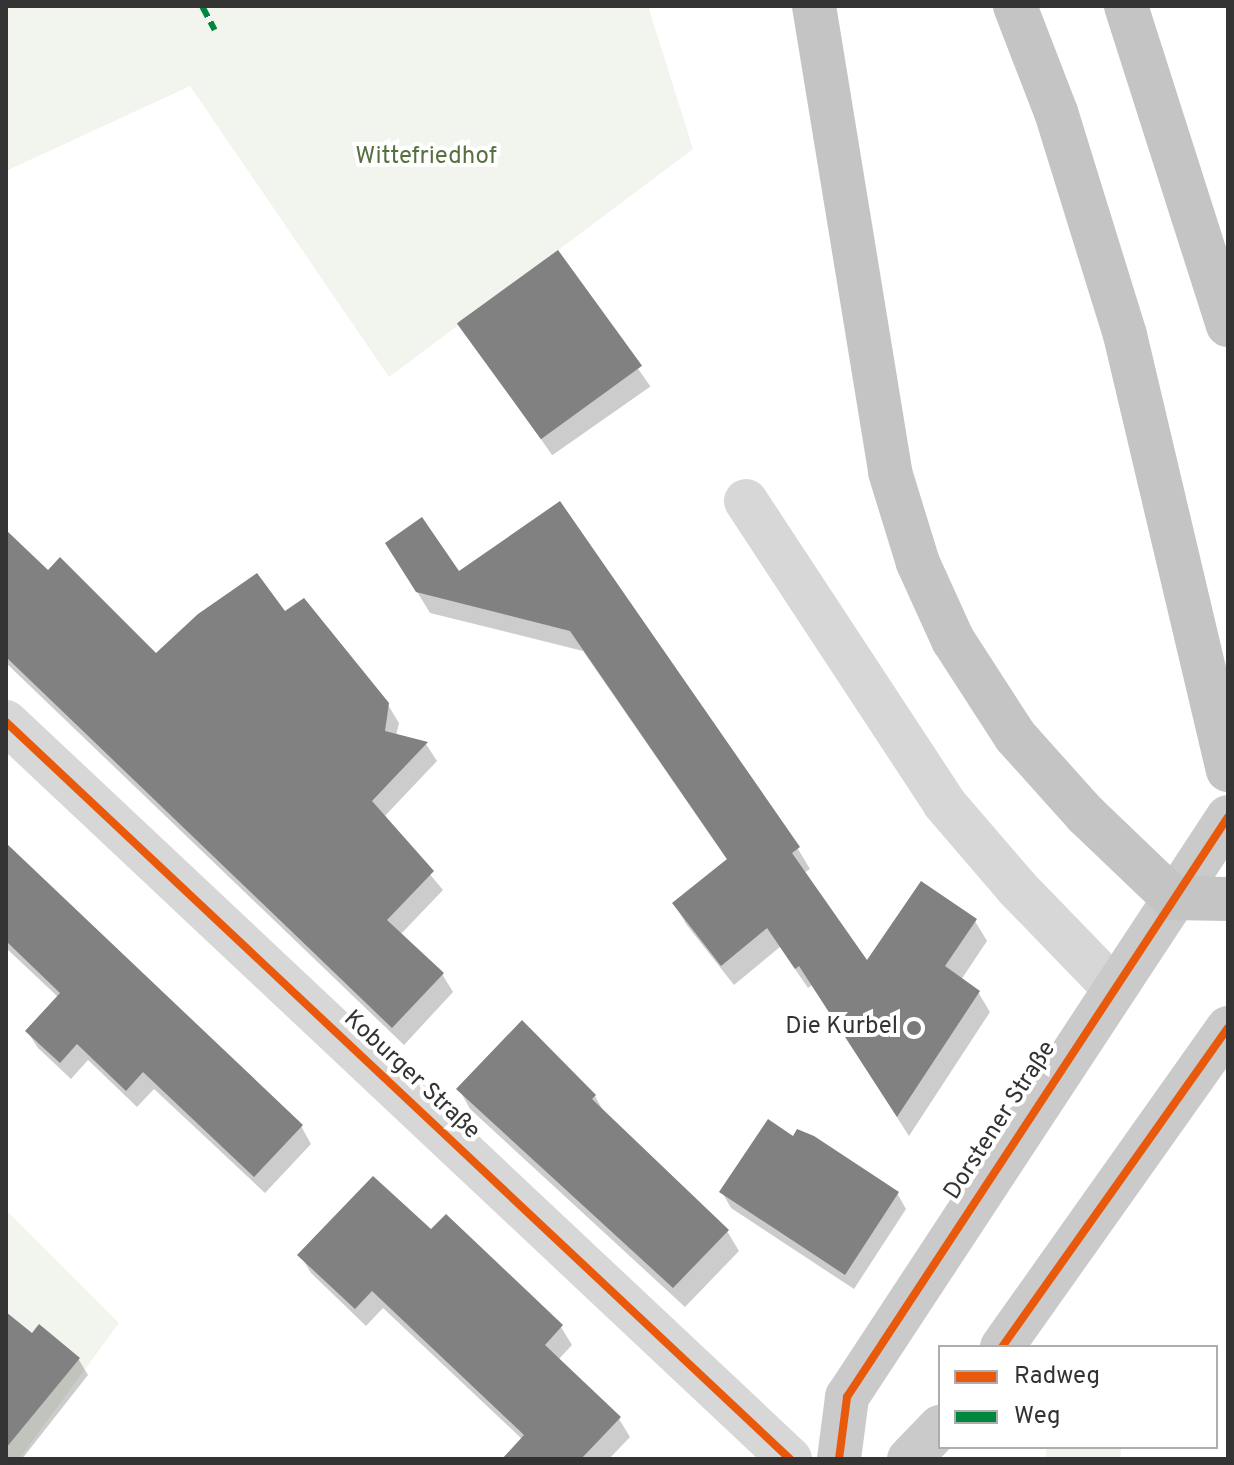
<!DOCTYPE html>
<html>
<head>
<meta charset="utf-8">
<style>
	body { margin:0 }
	#map { position:relative; width:1234px; height:1465px; overflow:hidden; background:#fff; font-family:Overpass,sans-serif }
	div>[style] { position:absolute }
	[style*='--x'] { left:calc(var(--x)*1px); top:calc(var(--y)*1px); width:calc(var(--w)*1px); rotate:calc(var(--a)*1deg) }
	.green>* { inset:0; background:#f1f5ed; transform-origin:0 0 }
	.shadow>* { inset:0; background:#0003; transform-origin:0 0 }
	.building>* { inset:0; background:#818181; transform-origin:0 0 }
	.minor>* { height:44px; margin:-22px; padding:0 22px; transform-origin:22px; border-radius:22px; background:#d7d7d7 }
	.major>* { height:44px; margin:-22px; padding:0 22px; transform-origin:22px; border-radius:22px; background:#cacaca }
	.highway>* { height:44px; margin:-22px; padding:0 22px; transform-origin:22px; border-radius:22px; background:#c4c4c4 }
	.quiet>* { height:6px; margin-top:-3px; transform-origin:0; background:repeating-linear-gradient(90deg,#00873e 0 12px,transparent 0 18px) }
	.cycleway>* { height:8px; margin:-4px; padding:0 4px; transform-origin:4px; border-radius:4px; background:#e8590c }
	.dots>* { width:22px; height:22px; translate:-50% -50%; box-sizing:border-box; border:4px solid #fff; border-radius:50% }
	span { translate:-50% -50%; white-space:nowrap; text-align:center; line-height:1.15; -webkit-text-stroke:8px #fff; paint-order:stroke }
	.park-label { font-size:24px; color:#56703f }
	.poi-label { font-size:24px; color:#333 }
	.right { translate:-100% -50%; text-align:right }
	.street-label { font-size:24px; color:#333 }
	.frame { position:absolute; inset:0; border:8px solid #333; pointer-events:none }
	.legend { position:absolute; left:938px; top:1345px; width:280px; height:104px; box-sizing:border-box; background:#fff; border:2px solid #adadad; margin:0; padding:10px 14px; list-style:none; font-size:24px; color:#333 }
	.legend li { display:flex; align-items:center; gap:16px; height:40px }
	.legend b { width:40px; border:2px solid #adadad }
</style>
</head>
<body>
<div id="map">
	<div class="green">
		<i style="clip-path:polygon(6px 6px,648px 6px,693px 149px,389px 377px,190px 86px,6px 171px)"></i>
		<i style="clip-path:polygon(6px 1210px,119px 1323px,19px 1459px,6px 1459px)"></i>
		<i style="left:1046px;top:1447px;width:75px;height:14px"></i>
	</div>
	<div class="shadow">
		<i style="left:557px;top:253px;width:163px;height:120px;rotate:55deg"></i>
		<i style="clip-path:polygon(559px 504px,798px 849px,810px 869px,804px 873px,867px 964px,975px 921px,987px 941px,961px 980px,978px 992px,990px 1012px,909px 1136px,812px 985px,808px 988px,780px 947px,734px 985px,686px 924px,674px 903px,728px 861px,583px 651px,430px 613px,400px 564px,458px 574px)"></i>
		<i style="clip-path:polygon(6px 533px,48px 573px,156px 656px,284px 613px,388px 705px,399px 723px,396px 736px,426px 744px,437px 761px,383px 818px,443px 890px,400px 935px,442px 974px,453px 992px,404px 1045px,6px 663px)"></i>
		<i style="clip-path:polygon(6px 846px,301px 1126px,311px 1144px,265px 1193px,154px 1089px,137px 1107px,88px 1060px,71px 1079px,38px 1048px,27px 1031px,58px 997px,6px 948px)"></i>
		<i style="clip-path:polygon(459px 1089px,595px 1096px,605px 1114px,727px 1231px,739px 1251px,685px 1307px,470px 1109px)"></i>
		<i style="clip-path:polygon(794px 1138px,897px 1193px,906px 1209px,854px 1289px,731px 1208px,722px 1192px)"></i>
		<i style="clip-path:polygon(431px 1232px,561px 1327px,572px 1345px,558px 1360px,619px 1419px,630px 1437px,609px 1459px,512px 1459px,523px 1440px,383px 1308px,366px 1326px,311px 1273px,300px 1255px)"></i>
		<i style="clip-path:polygon(39px 1327px,79px 1360px,88px 1375px,22px 1459px,6px 1459px,6px 1367px)"></i>
	</div>
	<div class="building">
		<i style="left:558px;top:250px;width:143px;height:125px;rotate:54deg"></i>
		<i style="clip-path:polygon(560px 501px,800px 847px,792px 853px,867px 960px,921px 881px,977px 919px,945px 966px,980px 991px,897px 1117px,799px 966px,795px 969px,767px 928px,721px 966px,672px 903px,727px 859px,570px 631px,416px 592px,385px 543px,422px 517px,459px 571px)"></i>
		<i style="clip-path:polygon(6px 530px,48px 570px,60px 557px,156px 653px,198px 614px,257px 573px,285px 611px,304px 598px,389px 703px,385px 731px,428px 742px,372px 801px,434px 871px,387px 920px,444px 973px,392px 1028px,6px 657px)"></i>
		<i style="clip-path:polygon(6px 843px,303px 1125px,254px 1177px,143px 1072px,126px 1091px,77px 1044px,60px 1063px,25px 1031px,60px 993px,6px 941px)"></i>
		<i style="clip-path:polygon(522px 1020px,596px 1095px,592px 1099px,729px 1230px,673px 1288px,456px 1089px)"></i>
		<i style="clip-path:polygon(768px 1119px,793px 1136px,797px 1129px,814px 1136px,899px 1192px,845px 1275px,719px 1192px)"></i>
		<i style="clip-path:polygon(373px 1176px,431px 1229px,446px 1214px,563px 1325px,545px 1345px,621px 1417px,581px 1459px,502px 1459px,524px 1435px,372px 1291px,355px 1309px,297px 1255px)"></i>
		<i style="clip-path:polygon(6px 1312px,32px 1333px,39px 1324px,80px 1358px,6px 1448px)"></i>
	</div>
	<div class="minor">
		<i style="--x:746;--y:501;--w:361;--a:56.7"></i>
		<i style="--x:944;--y:803;--w:112;--a:49.3"></i>
		<i style="--x:1017;--y:888;--w:138;--a:45.9"></i>
		<i style="--x:6;--y:722;--w:1076;--a:43.23"></i>
	</div>
	<div class="major">
		<i style="--x:1002;--y:1347;--w:391;--a:-54.7"></i>
		<i style="--x:839;--y:1459;--w:63;--a:-82.6"></i>
		<i style="--x:847;--y:1397;--w:694;--a:-56.7"></i>
		<i style="--x:909;--y:1459;--w:45;--a:-45.9"></i>
	</div>
	<div class="highway">
		<i style="--x:814;--y:6;--w:472;--a:80.7"></i>
		<i style="--x:890;--y:472;--w:95;--a:72.9"></i>
		<i style="--x:918;--y:563;--w:85;--a:65.6"></i>
		<i style="--x:953;--y:640;--w:114;--a:57.1"></i>
		<i style="--x:1015;--y:736;--w:105;--a:48.1"></i>
		<i style="--x:1085;--y:814;--w:122;--a:43.7"></i>
		<i style="--x:1173;--y:898;--w:55;--a:1"></i>
		<i style="--x:1015;--y:6;--w:114;--a:68.9"></i>
		<i style="--x:1056;--y:112;--w:233;--a:72.8"></i>
		<i style="--x:1125;--y:335;--w:447;--a:76.7"></i>
		<i style="--x:1126;--y:6;--w:335;--a:72.3"></i>
	</div>
	<div class="quiet">
		<i style="--x:202;--y:6;--w:27;--a:62"></i>
	</div>
	<div class="cycleway">
		<i style="--x:6;--y:722;--w:1076;--a:43.23"></i>
		<i style="--x:1002;--y:1347;--w:391;--a:-54.7"></i>
		<i style="--x:839;--y:1459;--w:63;--a:-82.6"></i>
		<i style="--x:847;--y:1397;--w:694;--a:-56.7"></i>
	</div>
	<div class="dots">
		<i style="left:914px;top:1028px;background:#7a7a7a"></i>
	</div>
	<div class="park-label">
		<span style="left:426px;top:158px">Wittefriedhof</span>
	</div>
	<div class="poi-label">
		<span class="right" style="left:898px;top:1028px">Die Kurbel</span>
	</div>
	<div class="street-label">
		<span style="left:411px;top:1076px;rotate:43deg">Koburger Straße</span>
		<span style="left:1001px;top:1121px;rotate:-57deg">Dorstener Straße</span>
	</div>
	<div class="frame"></div>
	<ul class="legend">
	<li><b style="height:10px;background:#e8590c"></b>Radweg</li>
	<li><b style="height:10px;background:#00873e"></b>Weg</li>
	</ul>
</div>
</body>
</html>
